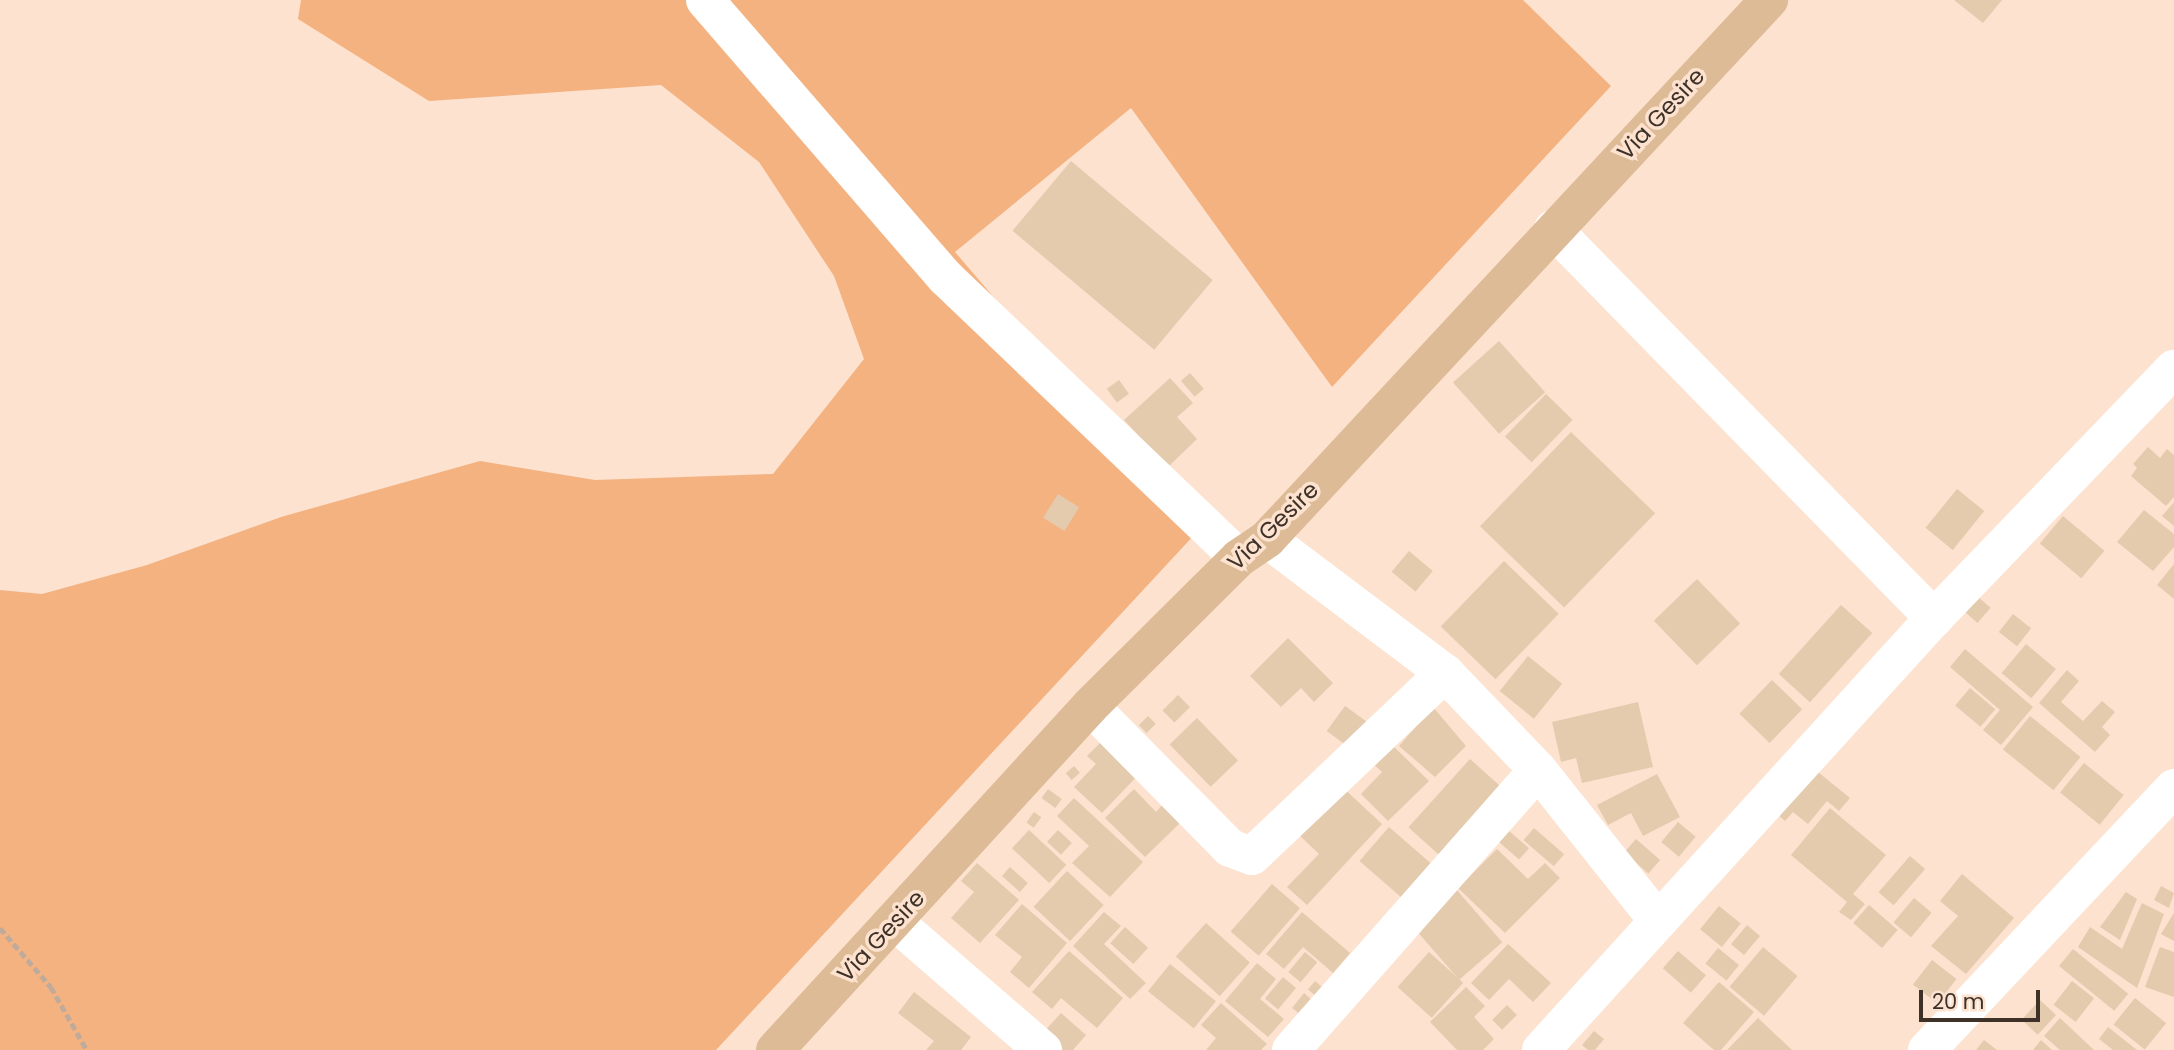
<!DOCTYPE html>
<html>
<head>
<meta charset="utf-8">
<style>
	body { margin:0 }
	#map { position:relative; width:2174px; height:1050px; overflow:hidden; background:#fce2cf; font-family:Poppins,sans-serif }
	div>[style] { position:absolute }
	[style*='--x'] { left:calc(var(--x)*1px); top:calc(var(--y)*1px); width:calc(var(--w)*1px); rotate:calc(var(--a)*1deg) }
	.green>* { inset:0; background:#f4b281 }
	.building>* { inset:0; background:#e4cbae; transform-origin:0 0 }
	.path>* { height:4.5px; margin-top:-2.25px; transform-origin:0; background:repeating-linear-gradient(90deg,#c0ab9b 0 7px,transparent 0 10.5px) }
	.minor>* { height:38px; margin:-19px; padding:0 19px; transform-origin:19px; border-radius:19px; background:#fff }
	.major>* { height:38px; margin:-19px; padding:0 19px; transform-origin:19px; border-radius:19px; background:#dcbb96 }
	span { translate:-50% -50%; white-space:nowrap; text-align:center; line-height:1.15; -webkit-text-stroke:7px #fce2cf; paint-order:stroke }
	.street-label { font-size:23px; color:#3d3128 }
	.scale { position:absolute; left:1919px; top:990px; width:121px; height:32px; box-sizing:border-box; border:4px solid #3d3128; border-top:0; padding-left:9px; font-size:21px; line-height:24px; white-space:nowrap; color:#3d3128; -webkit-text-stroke:5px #fce2cf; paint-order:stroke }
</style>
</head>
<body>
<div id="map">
	<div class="green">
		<i style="clip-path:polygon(301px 0,1523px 0,1611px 86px,1332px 387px,1131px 108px,955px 252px,1196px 533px,716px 1050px,0 1050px,0 590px,42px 594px,147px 565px,281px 517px,480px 461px,595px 480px,773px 474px,864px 359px,834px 276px,759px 162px,661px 85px,429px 101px,298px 19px)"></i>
	</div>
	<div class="building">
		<i style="clip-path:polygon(1954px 0,2002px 0,1983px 23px)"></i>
		<i style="left:1071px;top:161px;width:185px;height:91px;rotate:40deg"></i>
		<i style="left:1499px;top:341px;width:69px;height:62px;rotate:48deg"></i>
		<i style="left:1190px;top:373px;width:21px;height:12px;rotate:49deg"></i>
		<i style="clip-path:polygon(1170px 378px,1193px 403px,1177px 417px,1197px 439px,1168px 467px,1124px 420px)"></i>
		<i style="left:1119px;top:380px;width:17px;height:15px;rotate:54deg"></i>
		<i style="left:1546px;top:394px;width:37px;height:59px;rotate:44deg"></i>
		<i style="left:1571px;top:432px;width:117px;height:131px;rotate:44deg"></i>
		<i style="clip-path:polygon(2148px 447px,2160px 458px,2167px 449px,2174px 455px,2174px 497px,2166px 506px,2131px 476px,2137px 468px,2133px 464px)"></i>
		<i style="left:1957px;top:489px;width:35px;height:50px;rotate:39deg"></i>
		<i style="left:1058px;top:494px;width:25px;height:28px;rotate:32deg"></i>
		<i style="clip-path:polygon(2174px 502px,2174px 526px,2162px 516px)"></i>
		<i style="clip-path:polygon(2144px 510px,2174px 534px,2174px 547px,2153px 571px,2117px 542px)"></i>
		<i style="left:2063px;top:516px;width:54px;height:36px;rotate:40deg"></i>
		<i style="left:1409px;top:551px;width:31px;height:27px;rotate:40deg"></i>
		<i style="left:1504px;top:561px;width:76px;height:91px;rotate:44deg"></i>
		<i style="clip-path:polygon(2174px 564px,2174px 599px,2157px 585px)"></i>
		<i style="left:1697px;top:579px;width:62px;height:60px;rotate:46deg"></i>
		<i style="left:1977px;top:596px;width:18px;height:20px;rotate:41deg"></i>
		<i style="left:1841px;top:605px;width:42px;height:93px;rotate:42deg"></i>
		<i style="left:2013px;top:614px;width:23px;height:23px;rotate:38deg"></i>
		<i style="clip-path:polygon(1288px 638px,1333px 683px,1314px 702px,1301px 688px,1281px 707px,1250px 676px)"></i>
		<i style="left:2026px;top:644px;width:39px;height:38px;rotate:40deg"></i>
		<i style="clip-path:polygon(1965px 649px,2033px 707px,2001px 745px,1983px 730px,2000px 710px,1950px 667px)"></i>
		<i style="left:1528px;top:656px;width:44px;height:45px;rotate:39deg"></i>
		<i style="clip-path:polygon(2067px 670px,2079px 681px,2061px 702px,2083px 721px,2102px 701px,2115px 712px,2102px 727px,2110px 735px,2095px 752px,2039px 703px)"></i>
		<i style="left:1772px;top:680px;width:42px;height:47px;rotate:44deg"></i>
		<i style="left:1970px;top:688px;width:33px;height:23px;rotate:40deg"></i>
		<i style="left:1178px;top:695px;width:17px;height:22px;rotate:45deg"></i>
		<i style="clip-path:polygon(1638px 702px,1653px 767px,1582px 783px,1576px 758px,1561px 762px,1552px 722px)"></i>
		<i style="left:1345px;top:706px;width:32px;height:31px;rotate:36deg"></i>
		<i style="clip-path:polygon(1433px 707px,1466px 746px,1435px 777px,1399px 746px)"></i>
		<i style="left:1148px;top:716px;width:11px;height:13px;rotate:45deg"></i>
		<i style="left:2030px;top:716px;width:65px;height:43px;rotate:39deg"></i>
		<i style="left:1197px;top:718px;width:59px;height:38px;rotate:46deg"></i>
		<i style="clip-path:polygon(1105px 738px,1141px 772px,1102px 813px,1074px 787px,1096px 764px,1087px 756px)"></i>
		<i style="clip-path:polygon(1388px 741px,1429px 781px,1388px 821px,1361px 794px,1382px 772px,1369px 760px)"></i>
		<i style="left:1470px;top:759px;width:48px;height:92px;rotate:42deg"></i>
		<i style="left:2084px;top:763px;width:51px;height:38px;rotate:39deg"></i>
		<i style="left:1074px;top:766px;width:9px;height:11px;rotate:49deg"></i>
		<i style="clip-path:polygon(1813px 768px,1850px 798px,1839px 811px,1827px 801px,1808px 824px,1793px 812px,1785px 821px,1775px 812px)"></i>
		<i style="clip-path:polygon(1657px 774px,1680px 817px,1643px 836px,1631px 813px,1608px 825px,1597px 805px)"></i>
		<i style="clip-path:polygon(1338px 783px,1382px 824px,1307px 905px,1287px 887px,1319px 854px,1294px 830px)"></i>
		<i style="left:1048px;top:789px;width:17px;height:11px;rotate:36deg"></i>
		<i style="clip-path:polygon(1134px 789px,1156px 812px,1164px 803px,1182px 821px,1145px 857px,1105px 818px)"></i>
		<i style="clip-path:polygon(1074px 798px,1143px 862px,1110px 897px,1072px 863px,1089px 846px,1057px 816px)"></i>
		<i style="clip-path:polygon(1830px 808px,1886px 855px,1853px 894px,1865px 904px,1851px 920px,1839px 912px,1847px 902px,1791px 855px)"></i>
		<i style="left:1034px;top:812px;width:9px;height:13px;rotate:36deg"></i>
		<i style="left:1678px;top:822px;width:23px;height:26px;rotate:40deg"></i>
		<i style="left:1501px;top:824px;width:37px;height:15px;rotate:41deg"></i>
		<i style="left:1389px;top:827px;width:61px;height:45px;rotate:41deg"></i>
		<i style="left:1534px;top:828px;width:40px;height:16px;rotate:41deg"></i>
		<i style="left:1029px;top:830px;width:51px;height:25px;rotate:43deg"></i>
		<i style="left:1058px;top:830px;width:19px;height:16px;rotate:43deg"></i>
		<i style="left:1636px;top:839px;width:32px;height:18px;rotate:41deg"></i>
		<i style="clip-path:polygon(1497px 849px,1528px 879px,1545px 863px,1560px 878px,1505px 933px,1458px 888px)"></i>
		<i style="left:1910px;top:856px;width:20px;height:48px;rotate:41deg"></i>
		<i style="clip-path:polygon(977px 863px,1019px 900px,980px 943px,951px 918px,974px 892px,961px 881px)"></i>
		<i style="left:1010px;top:867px;width:24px;height:12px;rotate:42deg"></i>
		<i style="left:1067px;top:871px;width:50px;height:49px;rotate:43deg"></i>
		<i style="clip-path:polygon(1962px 874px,2014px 918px,1966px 974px,1931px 946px,1958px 916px,1940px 901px)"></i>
		<i style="left:1272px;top:884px;width:37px;height:63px;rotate:41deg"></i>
		<i style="clip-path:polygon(2161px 886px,2174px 893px,2169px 908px,2154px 900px)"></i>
		<i style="left:1455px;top:888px;width:72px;height:57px;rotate:49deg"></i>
		<i style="clip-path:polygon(2126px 892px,2137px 899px,2120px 940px,2100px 927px)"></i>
		<i style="left:1914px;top:898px;width:23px;height:32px;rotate:40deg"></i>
		<i style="clip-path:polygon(2142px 903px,2164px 914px,2137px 988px,2078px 947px,2090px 927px,2122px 949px)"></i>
		<i style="clip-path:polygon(1022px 904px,1067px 943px,1029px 988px,1010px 972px,1022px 957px,995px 935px)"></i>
		<i style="left:1869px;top:905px;width:38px;height:24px;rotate:41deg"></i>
		<i style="left:1719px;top:906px;width:28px;height:30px;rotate:39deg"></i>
		<i style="clip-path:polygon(1104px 912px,1121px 926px,1104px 944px,1146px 983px,1130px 999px,1073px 946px)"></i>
		<i style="clip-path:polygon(1302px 912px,1350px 953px,1333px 973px,1303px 947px,1284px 969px,1266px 954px)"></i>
		<i style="clip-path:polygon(2174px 913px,2174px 941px,2161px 934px)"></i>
		<i style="left:1206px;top:923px;width:59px;height:45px;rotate:42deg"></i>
		<i style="left:1747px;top:925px;width:17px;height:25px;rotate:40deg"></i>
		<i style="left:1125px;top:927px;width:31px;height:22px;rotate:42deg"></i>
		<i style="clip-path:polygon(1508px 944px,1551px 983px,1533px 1002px,1509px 979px,1489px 1000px,1471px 983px)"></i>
		<i style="left:1763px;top:947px;width:45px;height:52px;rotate:40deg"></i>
		<i style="clip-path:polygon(2160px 947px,2174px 952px,2174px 997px,2145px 987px)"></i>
		<i style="left:1718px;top:948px;width:27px;height:20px;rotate:39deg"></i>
		<i style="left:2073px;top:949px;width:71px;height:22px;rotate:39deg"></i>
		<i style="clip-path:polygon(1069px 951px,1123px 998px,1097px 1028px,1061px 998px,1052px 1009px,1032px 992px)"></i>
		<i style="left:1678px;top:951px;width:37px;height:23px;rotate:41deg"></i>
		<i style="left:1305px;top:952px;width:16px;height:26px;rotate:40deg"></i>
		<i style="left:1429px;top:952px;width:46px;height:47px;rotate:42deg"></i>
		<i style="left:1932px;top:960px;width:31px;height:31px;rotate:38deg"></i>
		<i style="clip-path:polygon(1257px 963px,1276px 979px,1260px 999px,1284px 1019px,1268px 1037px,1225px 1001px)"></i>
		<i style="left:1170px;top:964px;width:59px;height:35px;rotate:39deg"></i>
		<i style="left:1283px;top:977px;width:17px;height:28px;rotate:40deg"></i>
		<i style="left:1315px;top:981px;width:17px;height:11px;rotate:40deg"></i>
		<i style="left:2072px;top:981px;width:28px;height:30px;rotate:38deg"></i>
		<i style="clip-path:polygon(1719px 982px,1754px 1012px,1721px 1050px,1714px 1050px,1683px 1023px)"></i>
		<i style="clip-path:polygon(1466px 987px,1485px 1006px,1474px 1017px,1494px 1039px,1483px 1050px,1457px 1050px,1430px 1022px)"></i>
		<i style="clip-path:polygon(914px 992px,971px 1037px,961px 1050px,926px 1050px,934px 1041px,898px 1013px)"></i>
		<i style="clip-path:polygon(1304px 993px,1316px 1004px,1304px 1017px,1292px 1008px)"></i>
		<i style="left:2135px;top:998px;width:40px;height:34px;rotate:39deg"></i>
		<i style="left:2040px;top:1000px;width:22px;height:27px;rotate:43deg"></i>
		<i style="clip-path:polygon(1221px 1003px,1267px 1044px,1261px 1050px,1206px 1050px,1216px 1038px,1201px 1025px)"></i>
		<i style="left:1507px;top:1005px;width:14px;height:21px;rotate:45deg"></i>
		<i style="clip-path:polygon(1061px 1013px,1086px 1035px,1073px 1050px,1060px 1050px,1042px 1034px)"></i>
		<i style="clip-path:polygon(1758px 1018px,1792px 1050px,1727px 1050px)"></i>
		<i style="clip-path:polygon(2060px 1018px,2094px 1050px,2060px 1050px,2044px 1036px)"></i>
		<i style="clip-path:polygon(2108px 1027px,2137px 1050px,2113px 1050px,2099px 1039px)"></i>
		<i style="clip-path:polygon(1594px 1031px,1604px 1039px,1595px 1050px,1588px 1050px,1582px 1045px)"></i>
		<i style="clip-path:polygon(1984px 1040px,1997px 1050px,1976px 1050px)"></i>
		<i style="clip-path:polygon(2041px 1040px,2052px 1050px,2033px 1050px)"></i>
	</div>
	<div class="path">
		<i style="--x:0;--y:928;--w:78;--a:49.2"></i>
		<i style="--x:51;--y:987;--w:73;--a:60.3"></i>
	</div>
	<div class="minor">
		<i style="--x:705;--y:0;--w:367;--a:49.1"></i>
		<i style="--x:945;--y:277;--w:407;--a:43.7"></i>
		<i style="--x:1553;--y:229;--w:545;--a:45.6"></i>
		<i style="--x:1267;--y:539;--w:223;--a:37"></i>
		<i style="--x:1445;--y:673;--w:134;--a:46.2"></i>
		<i style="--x:1538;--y:770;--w:193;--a:51.5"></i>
		<i style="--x:1090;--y:706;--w:199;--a:45.4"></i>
		<i style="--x:1230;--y:848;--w:23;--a:20"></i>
		<i style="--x:1252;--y:856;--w:266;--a:-43.5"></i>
		<i style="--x:895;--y:922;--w:196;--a:40.9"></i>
		<i style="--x:1291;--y:1050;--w:373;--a:-48.6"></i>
		<i style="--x:1541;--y:1050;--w:584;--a:-47.71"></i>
		<i style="--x:1934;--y:618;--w:346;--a:-46.1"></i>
		<i style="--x:1927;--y:1050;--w:360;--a:-46.7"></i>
	</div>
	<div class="major">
		<i style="--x:775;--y:1050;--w:466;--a:-47.5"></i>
		<i style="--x:1090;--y:706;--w:210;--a:-44.8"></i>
		<i style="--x:1239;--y:558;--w:34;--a:-34"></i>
		<i style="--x:1267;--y:539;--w:737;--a:-47.04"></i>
	</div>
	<div class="street-label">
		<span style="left:1661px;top:114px;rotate:-47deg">Via Gesire</span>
		<span style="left:1273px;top:526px;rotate:-44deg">Via Gesire</span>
		<span style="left:881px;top:936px;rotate:-47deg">Via Gesire</span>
	</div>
	<div class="scale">20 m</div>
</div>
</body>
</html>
